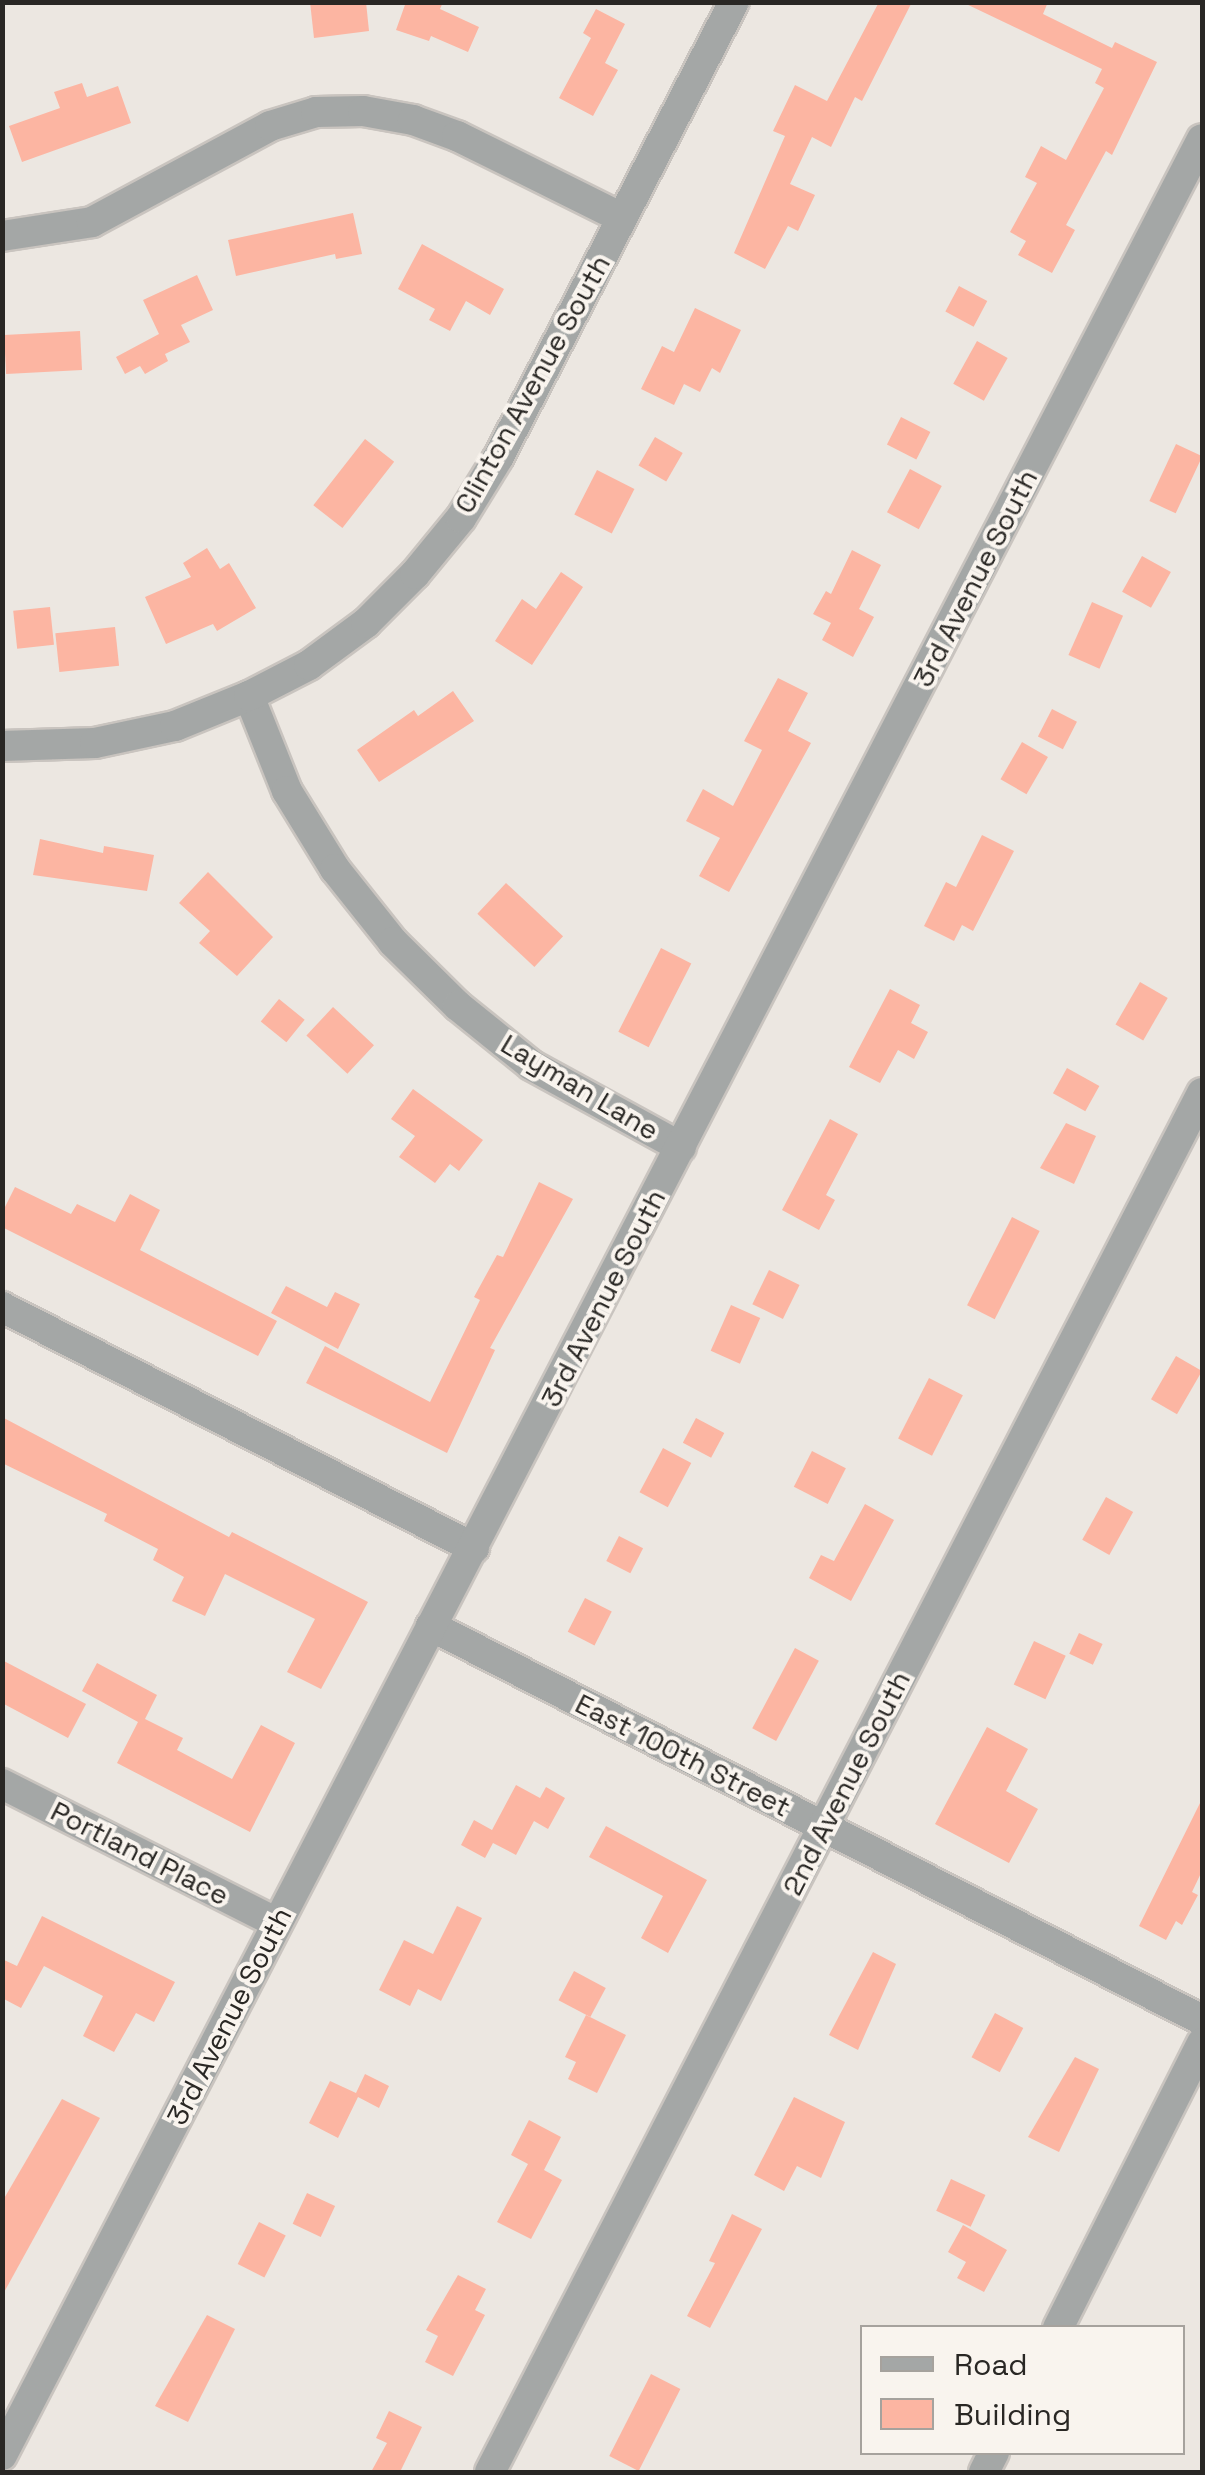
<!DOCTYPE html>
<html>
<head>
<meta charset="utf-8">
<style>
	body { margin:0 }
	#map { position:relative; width:1205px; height:2475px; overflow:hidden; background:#ece7e1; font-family:"Space Grotesk",sans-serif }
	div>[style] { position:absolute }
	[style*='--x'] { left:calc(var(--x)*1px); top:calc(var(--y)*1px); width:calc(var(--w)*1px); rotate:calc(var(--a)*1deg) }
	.building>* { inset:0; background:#fcb5a2; transform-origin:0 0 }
	.roads { filter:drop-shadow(2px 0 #c9c4bf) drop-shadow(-2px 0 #c9c4bf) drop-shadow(0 2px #c9c4bf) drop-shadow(0 -2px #c9c4bf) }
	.minor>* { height:30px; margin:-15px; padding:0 15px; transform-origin:15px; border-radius:15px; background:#a4a7a6 }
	span { translate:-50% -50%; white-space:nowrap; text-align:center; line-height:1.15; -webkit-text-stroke:8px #f9f4ee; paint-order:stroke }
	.street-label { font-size:28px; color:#292724 }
	.frame { position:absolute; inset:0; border:5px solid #292724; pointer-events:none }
	.legend { position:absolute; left:860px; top:2325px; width:325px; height:130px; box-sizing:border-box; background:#f9f4ee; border:2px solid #a6a29d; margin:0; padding:12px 18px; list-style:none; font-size:30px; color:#292724 }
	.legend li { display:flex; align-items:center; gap:20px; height:50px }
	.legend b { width:50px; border:2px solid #a6a29d }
</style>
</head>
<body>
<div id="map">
	<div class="building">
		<i style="clip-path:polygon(310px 2px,366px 2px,369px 31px,314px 38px)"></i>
		<i style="clip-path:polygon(406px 2px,443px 2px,440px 9px,479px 27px,468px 52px,431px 36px,429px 41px,396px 30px)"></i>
		<i style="clip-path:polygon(879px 2px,912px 2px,862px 101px,855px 97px,831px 147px,812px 137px,790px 184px,815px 195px,798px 231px,788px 226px,765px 269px,734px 253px,785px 136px,773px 131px,795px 85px,827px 101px)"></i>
		<i style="clip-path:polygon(962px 2px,1048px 2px,1043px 14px,1112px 48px,1115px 42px,1157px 62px,1112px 155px,1106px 151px,1066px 225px,1075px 230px,1052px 273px,1018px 255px,1026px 241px,1010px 232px,1037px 183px,1025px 177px,1041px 146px,1066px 160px,1104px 88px,1095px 83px,1102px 69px)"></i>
		<i style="clip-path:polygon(596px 9px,625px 24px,605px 63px,618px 70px,593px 116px,559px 98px,591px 38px,583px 33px)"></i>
		<i style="clip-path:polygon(82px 83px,87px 97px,118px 86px,131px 123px,22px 162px,9px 126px,60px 108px,54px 92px)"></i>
		<i style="clip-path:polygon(353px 213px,362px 254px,336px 259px,335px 254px,236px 276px,228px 240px)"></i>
		<i style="clip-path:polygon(422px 244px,504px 289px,490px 315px,466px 301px,450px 331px,429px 320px,435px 309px,398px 289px)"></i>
		<i style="clip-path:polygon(197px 275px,213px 310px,181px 325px,190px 342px,165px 354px,168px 361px,145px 374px,140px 366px,125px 374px,116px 357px,159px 334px,143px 300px)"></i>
		<i style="left:959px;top:286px;width:32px;height:29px;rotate:28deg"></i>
		<i style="clip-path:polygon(695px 308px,741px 330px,720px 373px,712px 368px,700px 392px,684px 384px,674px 405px,641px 389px,662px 346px,674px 352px)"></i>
		<i style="left:80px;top:331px;width:39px;height:76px;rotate:87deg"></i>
		<i style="left:977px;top:341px;width:35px;height:49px;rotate:29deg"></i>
		<i style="left:901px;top:417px;width:33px;height:31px;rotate:27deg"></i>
		<i style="left:655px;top:437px;width:32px;height:33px;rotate:30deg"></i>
		<i style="left:365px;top:439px;width:37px;height:84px;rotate:38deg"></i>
		<i style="left:1176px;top:444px;width:29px;height:63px;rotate:25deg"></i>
		<i style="left:910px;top:469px;width:36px;height:49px;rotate:28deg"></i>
		<i style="left:597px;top:470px;width:42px;height:50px;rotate:27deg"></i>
		<i style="clip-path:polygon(207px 548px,220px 569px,229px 563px,256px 608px,217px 631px,213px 624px,166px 644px,145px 597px,191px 577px,183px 563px)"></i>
		<i style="clip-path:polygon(852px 550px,881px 565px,859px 609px,874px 617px,853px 657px,822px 640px,831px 623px,813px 614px,826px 591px,831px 594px)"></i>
		<i style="left:1142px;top:556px;width:33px;height:41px;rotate:29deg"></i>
		<i style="clip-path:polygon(561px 572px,583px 587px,532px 665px,495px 641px,522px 599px,536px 609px)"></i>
		<i style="left:1092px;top:602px;width:34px;height:58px;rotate:24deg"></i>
		<i style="left:50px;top:607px;width:38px;height:37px;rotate:84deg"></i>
		<i style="left:115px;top:627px;width:39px;height:60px;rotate:84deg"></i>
		<i style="clip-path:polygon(778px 678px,808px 693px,788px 731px,811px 743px,729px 892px,699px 876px,720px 838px,686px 821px,703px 789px,733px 806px,762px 750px,744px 741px)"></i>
		<i style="clip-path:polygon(453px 691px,474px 721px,379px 782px,357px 750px,414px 710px,418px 716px)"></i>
		<i style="left:1052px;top:709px;width:28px;height:31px;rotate:27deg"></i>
		<i style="left:1022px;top:742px;width:30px;height:43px;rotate:30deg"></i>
		<i style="clip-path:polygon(982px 835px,1014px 851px,973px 931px,962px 925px,954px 941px,924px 926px,946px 882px,956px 887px)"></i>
		<i style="clip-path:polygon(40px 839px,103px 853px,104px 846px,154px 855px,147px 891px,33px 875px)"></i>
		<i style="clip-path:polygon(208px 872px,273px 937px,237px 976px,199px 943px,210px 931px,179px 903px)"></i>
		<i style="left:506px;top:883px;width:78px;height:42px;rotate:43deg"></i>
		<i style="left:661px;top:948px;width:34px;height:94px;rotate:27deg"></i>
		<i style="left:1140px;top:982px;width:32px;height:49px;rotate:30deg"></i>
		<i style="clip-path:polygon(890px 989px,920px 1005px,911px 1023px,928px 1032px,914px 1059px,898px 1050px,880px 1083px,849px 1067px)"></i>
		<i style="left:279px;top:999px;width:33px;height:29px;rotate:39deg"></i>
		<i style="left:333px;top:1007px;width:56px;height:39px;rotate:43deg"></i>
		<i style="left:1067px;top:1068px;width:37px;height:29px;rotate:29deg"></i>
		<i style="clip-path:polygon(413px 1089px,483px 1140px,459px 1171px,450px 1164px,435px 1183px,399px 1157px,415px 1136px,391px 1119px)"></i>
		<i style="clip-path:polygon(830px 1119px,858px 1134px,826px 1195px,835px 1200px,819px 1230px,782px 1210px)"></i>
		<i style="clip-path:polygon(1066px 1123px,1096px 1136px,1074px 1184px,1040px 1168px)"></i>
		<i style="clip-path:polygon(539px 1182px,573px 1199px,490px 1348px,495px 1350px,447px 1453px,306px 1383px,325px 1346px,430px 1402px,480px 1300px,474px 1297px,497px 1255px,503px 1257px)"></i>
		<i style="clip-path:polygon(15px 1187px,71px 1214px,77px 1204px,115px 1222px,130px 1194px,160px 1210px,140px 1250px,277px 1321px,258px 1356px,2px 1227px,2px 1213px)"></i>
		<i style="left:1012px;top:1217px;width:31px;height:99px;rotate:27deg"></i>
		<i style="left:769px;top:1270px;width:34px;height:38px;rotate:26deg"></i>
		<i style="clip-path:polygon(286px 1286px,327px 1307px,335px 1292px,360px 1304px,338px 1349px,271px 1313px)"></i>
		<i style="left:731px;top:1305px;width:32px;height:50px;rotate:24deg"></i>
		<i style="left:1176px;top:1356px;width:30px;height:50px;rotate:30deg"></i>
		<i style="left:929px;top:1378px;width:38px;height:68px;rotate:27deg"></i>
		<i style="clip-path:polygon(2px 1417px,229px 1537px,232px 1532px,368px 1602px,321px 1689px,287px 1672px,315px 1619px,225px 1574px,205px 1616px,172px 1601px,184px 1577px,153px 1560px,158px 1549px,104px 1521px,107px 1514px,2px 1463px)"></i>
		<i style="left:696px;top:1418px;width:32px;height:28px;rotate:28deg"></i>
		<i style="left:663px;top:1448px;width:32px;height:50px;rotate:28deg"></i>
		<i style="left:812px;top:1451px;width:38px;height:40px;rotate:27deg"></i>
		<i style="left:1106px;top:1497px;width:31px;height:49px;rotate:29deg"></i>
		<i style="clip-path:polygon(865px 1504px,894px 1520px,851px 1601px,809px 1578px,821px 1555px,834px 1561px)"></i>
		<i style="left:619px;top:1536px;width:27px;height:28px;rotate:27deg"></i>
		<i style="left:585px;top:1598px;width:30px;height:38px;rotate:27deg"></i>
		<i style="left:1079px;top:1633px;width:26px;height:23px;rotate:25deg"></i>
		<i style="left:1034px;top:1641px;width:35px;height:48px;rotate:25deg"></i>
		<i style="left:795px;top:1648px;width:27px;height:91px;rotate:28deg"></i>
		<i style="clip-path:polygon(2px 1660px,86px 1704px,68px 1738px,2px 1703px)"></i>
		<i style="clip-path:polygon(97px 1663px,157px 1695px,145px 1719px,183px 1738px,177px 1750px,232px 1779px,261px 1725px,295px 1743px,250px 1832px,117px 1763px,138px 1722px,82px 1691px)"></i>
		<i style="clip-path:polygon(987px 1727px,1028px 1749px,1006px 1791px,1038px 1809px,1009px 1863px,935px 1824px)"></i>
		<i style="clip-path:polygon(516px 1785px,540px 1798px,546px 1787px,565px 1798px,548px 1829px,534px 1821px,516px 1855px,493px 1843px,485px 1858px,461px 1845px,474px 1820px,492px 1830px)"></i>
		<i style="clip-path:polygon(1202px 1799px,1202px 1871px,1192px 1892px,1198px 1895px,1182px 1925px,1176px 1921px,1166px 1940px,1139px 1926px)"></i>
		<i style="clip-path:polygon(606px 1826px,707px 1880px,668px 1953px,641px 1938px,663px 1896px,589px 1857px)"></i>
		<i style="clip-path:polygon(457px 1906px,482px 1918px,441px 2001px,418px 1989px,410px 2006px,379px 1990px,404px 1940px,433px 1954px)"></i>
		<i style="clip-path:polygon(42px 1916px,175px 1982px,154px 2022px,136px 2013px,114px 2052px,83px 2036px,103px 1996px,44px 1966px,21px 2008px,2px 1998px,2px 1959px,17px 1966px)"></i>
		<i style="clip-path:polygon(873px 1952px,896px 1964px,858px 2050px,829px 2035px)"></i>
		<i style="left:574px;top:1971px;width:36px;height:33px;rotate:28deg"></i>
		<i style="left:995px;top:2013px;width:32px;height:50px;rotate:28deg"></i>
		<i style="clip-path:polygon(586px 2015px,626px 2035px,597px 2093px,568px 2079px,576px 2062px,565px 2057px)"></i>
		<i style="clip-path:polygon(1075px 2057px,1099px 2069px,1059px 2152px,1028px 2137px)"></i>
		<i style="clip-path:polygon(365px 2074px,389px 2086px,379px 2108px,358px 2097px,338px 2138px,309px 2123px,330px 2081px,356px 2093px)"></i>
		<i style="clip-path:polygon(794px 2097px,845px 2122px,821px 2178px,797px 2166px,784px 2191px,754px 2175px)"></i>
		<i style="clip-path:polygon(62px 2099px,100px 2118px,2px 2296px,2px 2202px)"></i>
		<i style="clip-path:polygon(529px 2120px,561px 2137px,544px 2170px,562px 2180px,531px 2239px,497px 2222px,528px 2164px,511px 2155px)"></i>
		<i style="left:951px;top:2179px;width:38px;height:35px;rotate:25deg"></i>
		<i style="left:307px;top:2193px;width:31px;height:34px;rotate:25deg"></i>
		<i style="clip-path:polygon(732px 2214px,762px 2229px,710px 2328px,687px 2316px,715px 2263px,709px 2261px)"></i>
		<i style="left:259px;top:2222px;width:30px;height:47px;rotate:27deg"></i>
		<i style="clip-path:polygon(963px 2225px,1007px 2250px,984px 2292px,957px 2278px,966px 2262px,948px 2252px)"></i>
		<i style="clip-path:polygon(458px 2275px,486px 2289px,475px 2310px,485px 2315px,453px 2376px,425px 2362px,438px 2336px,426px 2330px)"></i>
		<i style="clip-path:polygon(207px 2315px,235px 2329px,188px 2422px,155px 2406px)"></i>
		<i style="left:651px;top:2374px;width:33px;height:92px;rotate:27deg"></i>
		<i style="clip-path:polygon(389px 2411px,422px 2427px,400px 2472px,371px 2472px,387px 2443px,376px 2438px)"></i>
	</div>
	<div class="roads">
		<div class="minor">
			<i style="--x:2;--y:236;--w:91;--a:-8.8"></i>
			<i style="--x:92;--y:222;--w:202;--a:-28.3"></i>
			<i style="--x:270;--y:126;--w:48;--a:-16.9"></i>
			<i style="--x:316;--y:112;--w:47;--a:-1.2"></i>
			<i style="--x:363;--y:111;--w:51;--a:10.2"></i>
			<i style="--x:413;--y:120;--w:47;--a:20"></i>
			<i style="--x:457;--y:136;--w:184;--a:26.4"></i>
			<i style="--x:249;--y:696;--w:102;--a:68.2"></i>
			<i style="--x:287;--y:791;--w:92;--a:58.4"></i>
			<i style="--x:335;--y:869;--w:93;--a:51.5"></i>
			<i style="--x:393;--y:942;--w:91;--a:44.6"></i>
			<i style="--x:458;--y:1006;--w:94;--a:38.9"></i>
			<i style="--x:531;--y:1065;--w:171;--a:28.7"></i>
			<i style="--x:2;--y:746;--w:93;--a:-1.8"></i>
			<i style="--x:95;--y:743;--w:82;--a:-12"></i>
			<i style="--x:175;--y:726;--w:80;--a:-22.1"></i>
			<i style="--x:249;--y:696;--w:68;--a:-27.3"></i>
			<i style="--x:309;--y:665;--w:71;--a:-36.4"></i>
			<i style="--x:366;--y:623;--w:69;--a:-45"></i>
			<i style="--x:415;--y:574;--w:72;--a:-50.6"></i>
			<i style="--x:461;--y:518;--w:70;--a:-58.3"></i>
			<i style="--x:498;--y:458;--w:513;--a:-62.64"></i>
			<i style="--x:2;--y:1307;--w:530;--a:27.05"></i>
			<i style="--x:431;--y:1626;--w:866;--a:27.07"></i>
			<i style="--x:2;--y:1784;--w:308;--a:26.8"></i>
			<i style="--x:1058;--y:2328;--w:319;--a:-63.2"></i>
			<i style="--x:2;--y:2455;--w:2608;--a:-62.61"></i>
			<i style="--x:490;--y:2472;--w:1552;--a:-62.69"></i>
			<i style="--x:984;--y:2472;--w:22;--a:-63"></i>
		</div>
	</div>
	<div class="street-label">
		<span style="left:532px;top:384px;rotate:-61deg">Clinton Avenue South</span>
		<span style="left:975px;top:578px;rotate:-63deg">3rd Avenue South</span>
		<span style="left:580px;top:1087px;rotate:31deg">Layman Lane</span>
		<span style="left:603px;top:1298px;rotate:-63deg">3rd Avenue South</span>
		<span style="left:683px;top:1755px;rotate:27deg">East 100th Street</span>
		<span style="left:846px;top:1783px;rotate:-63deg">2nd Avenue South</span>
		<span style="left:140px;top:1853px;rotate:27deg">Portland Place</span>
		<span style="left:229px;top:2016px;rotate:-63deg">3rd Avenue South</span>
	</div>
	<div class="frame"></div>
	<ul class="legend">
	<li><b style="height:12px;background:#a4a7a6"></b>Road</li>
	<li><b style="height:28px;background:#fcb5a2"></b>Building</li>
	</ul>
</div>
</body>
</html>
